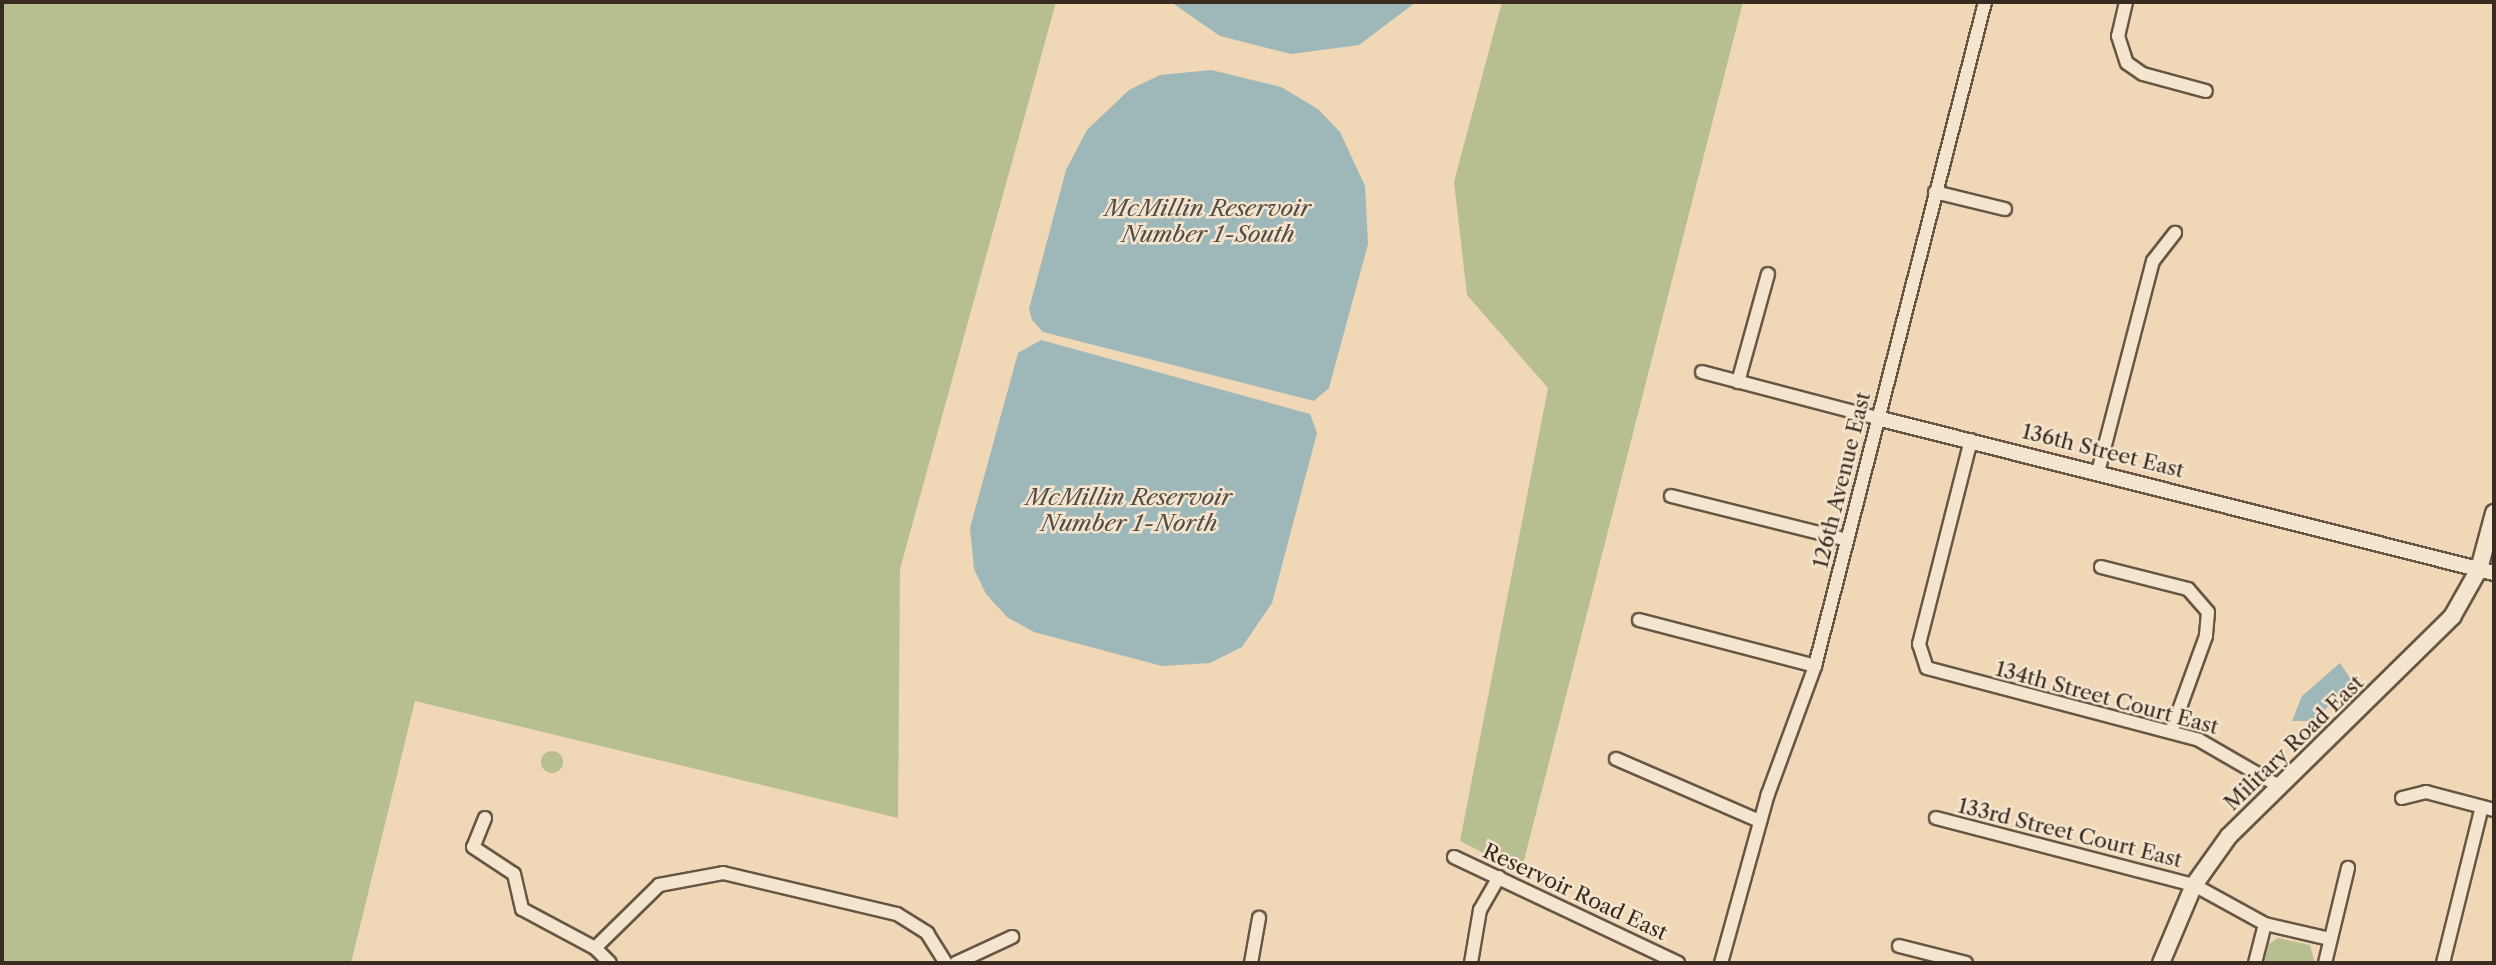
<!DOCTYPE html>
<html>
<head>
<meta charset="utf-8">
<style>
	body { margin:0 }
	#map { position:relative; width:2496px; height:965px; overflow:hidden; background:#f0d7b5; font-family:"Libre Caslon Text",serif }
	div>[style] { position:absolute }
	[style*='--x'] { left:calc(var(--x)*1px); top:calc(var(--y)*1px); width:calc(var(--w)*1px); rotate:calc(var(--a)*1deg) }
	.green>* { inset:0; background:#b7bf90 }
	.round { border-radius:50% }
	.water>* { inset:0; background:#9eb7b8 }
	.roads { filter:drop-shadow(2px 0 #675645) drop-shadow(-2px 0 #675645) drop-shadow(0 2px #675645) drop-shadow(0 -2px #675645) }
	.minor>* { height:12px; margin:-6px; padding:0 6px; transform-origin:6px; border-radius:6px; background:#f5e5cf }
	.tertiary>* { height:14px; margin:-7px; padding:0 7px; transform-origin:7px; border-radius:7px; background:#f5e5cf }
	.secondary>* { height:16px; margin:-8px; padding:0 8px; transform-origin:8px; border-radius:8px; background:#f5e5cf }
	span { translate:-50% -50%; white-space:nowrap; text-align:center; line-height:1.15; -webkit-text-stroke:5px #f5e5cf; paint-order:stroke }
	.street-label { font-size:21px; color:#392b20 }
	.water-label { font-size:23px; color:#524e46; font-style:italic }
	.frame { position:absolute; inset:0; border:4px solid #392b20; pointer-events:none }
</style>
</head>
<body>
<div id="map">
	<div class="green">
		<i style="clip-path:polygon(2px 2px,1056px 2px,900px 569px,898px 818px,415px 701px,351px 963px,2px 963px)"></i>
		<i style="clip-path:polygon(1502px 2px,1743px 2px,1521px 872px,1460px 841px,1548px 388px,1467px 295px,1454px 182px)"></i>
		<i class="round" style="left:541px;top:751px;width:22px;height:22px"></i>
		<i style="clip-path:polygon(2278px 938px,2310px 945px,2315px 963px,2264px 963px,2269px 944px)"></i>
	</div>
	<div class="water">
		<i style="clip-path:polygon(1171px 2px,1416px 2px,1359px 45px,1291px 54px,1220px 36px)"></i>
		<i style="clip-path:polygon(1211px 70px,1281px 87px,1318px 109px,1340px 132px,1365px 186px,1368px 244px,1329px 388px,1314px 401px,1043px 332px,1032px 320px,1029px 309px,1066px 170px,1087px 130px,1129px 90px,1160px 75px)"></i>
		<i style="clip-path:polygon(1041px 340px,1310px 414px,1317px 433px,1272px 603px,1242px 647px,1210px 663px,1162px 666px,1034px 632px,1007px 617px,986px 594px,974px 569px,970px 528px,1018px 353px)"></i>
		<i style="clip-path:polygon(2340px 663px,2352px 681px,2314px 721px,2292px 721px,2302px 696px)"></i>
	</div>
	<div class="roads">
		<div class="minor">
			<i style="--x:2126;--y:2;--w:35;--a:103"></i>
			<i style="--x:2118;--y:36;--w:28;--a:72"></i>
			<i style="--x:2127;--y:63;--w:19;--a:35"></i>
			<i style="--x:2143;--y:74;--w:65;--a:15.1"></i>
			<i style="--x:1935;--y:192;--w:72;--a:13.7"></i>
			<i style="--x:1702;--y:372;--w:181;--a:14.7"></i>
			<i style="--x:1738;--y:382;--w:112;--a:-74.5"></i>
			<i style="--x:1971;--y:440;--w:211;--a:104.3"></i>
			<i style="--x:1919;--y:644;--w:25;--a:72"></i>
			<i style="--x:1927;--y:668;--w:281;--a:14.8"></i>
			<i style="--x:2199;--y:740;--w:90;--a:30"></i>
			<i style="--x:2098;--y:472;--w:218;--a:-75.4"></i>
			<i style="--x:2153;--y:261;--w:36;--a:-52"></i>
			<i style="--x:1671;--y:496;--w:181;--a:14"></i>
			<i style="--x:2101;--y:567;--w:90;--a:14.2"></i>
			<i style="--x:2188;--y:589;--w:30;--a:49"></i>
			<i style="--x:2208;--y:612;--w:24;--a:95"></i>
			<i style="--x:2206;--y:636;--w:102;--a:110"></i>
			<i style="--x:1639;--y:620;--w:182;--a:14.6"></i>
			<i style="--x:1616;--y:759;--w:156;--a:23.4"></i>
			<i style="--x:2402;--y:798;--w:25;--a:-14"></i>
			<i style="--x:2426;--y:792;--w:70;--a:14.8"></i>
			<i style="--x:485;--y:818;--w:31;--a:112"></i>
			<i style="--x:473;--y:847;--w:49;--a:33.4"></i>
			<i style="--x:514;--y:874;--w:36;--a:77"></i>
			<i style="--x:522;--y:909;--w:83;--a:28.1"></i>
			<i style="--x:595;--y:948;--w:21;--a:45"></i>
			<i style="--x:1936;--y:818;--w:267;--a:14.6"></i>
			<i style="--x:2194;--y:885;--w:81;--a:28.8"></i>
			<i style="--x:2265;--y:924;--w:67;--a:13"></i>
			<i style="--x:1454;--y:857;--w:248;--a:25.3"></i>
			<i style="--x:1899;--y:946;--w:69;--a:14.2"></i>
			<i style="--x:595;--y:948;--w:90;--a:-44.5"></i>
			<i style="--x:659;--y:885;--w:65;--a:-10.6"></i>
			<i style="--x:723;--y:873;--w:179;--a:13.3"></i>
			<i style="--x:897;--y:914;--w:36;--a:32"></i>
			<i style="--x:927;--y:933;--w:36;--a:58"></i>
			<i style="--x:956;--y:963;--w:62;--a:-24.9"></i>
			<i style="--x:1251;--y:963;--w:46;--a:-79.9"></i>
			<i style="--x:1471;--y:963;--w:54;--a:-80.4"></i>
			<i style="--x:1480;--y:910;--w:38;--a:-60"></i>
			<i style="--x:1721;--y:963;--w:175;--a:-74.5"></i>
			<i style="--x:1768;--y:794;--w:136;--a:-69.8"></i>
			<i style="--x:1815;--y:666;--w:685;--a:-75.64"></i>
			<i style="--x:2255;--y:963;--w:40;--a:-75.6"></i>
			<i style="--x:2325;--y:963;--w:98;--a:-76.4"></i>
			<i style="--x:2443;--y:963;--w:161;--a:-76"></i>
		</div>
		<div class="tertiary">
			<i style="--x:1877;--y:418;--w:636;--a:14.1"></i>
		</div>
		<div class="secondary">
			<i style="--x:2161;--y:963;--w:85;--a:-67.1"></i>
			<i style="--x:2194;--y:885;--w:60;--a:-54.5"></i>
			<i style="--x:2229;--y:836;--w:313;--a:-44.5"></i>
			<i style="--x:2452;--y:617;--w:55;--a:-60.6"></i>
			<i style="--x:2479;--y:569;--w:58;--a:-75"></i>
		</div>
	</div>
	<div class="street-label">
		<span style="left:2103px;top:451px;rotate:14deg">136th Street East</span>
		<span style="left:1842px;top:480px;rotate:-76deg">126th Avenue East</span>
		<span style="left:2107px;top:698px;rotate:15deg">134th Street Court East</span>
		<span style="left:2294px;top:743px;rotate:-44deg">Military Road East</span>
		<span style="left:2070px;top:833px;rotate:14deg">133rd Street Court East</span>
		<span style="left:1575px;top:892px;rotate:25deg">Reservoir Road East</span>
	</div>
	<div class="water-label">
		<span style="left:1208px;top:221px">McMillin Reservoir<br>Number 1-South</span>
		<span style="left:1129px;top:510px">McMillin Reservoir<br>Number 1-North</span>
	</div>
	<div class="frame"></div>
</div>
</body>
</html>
